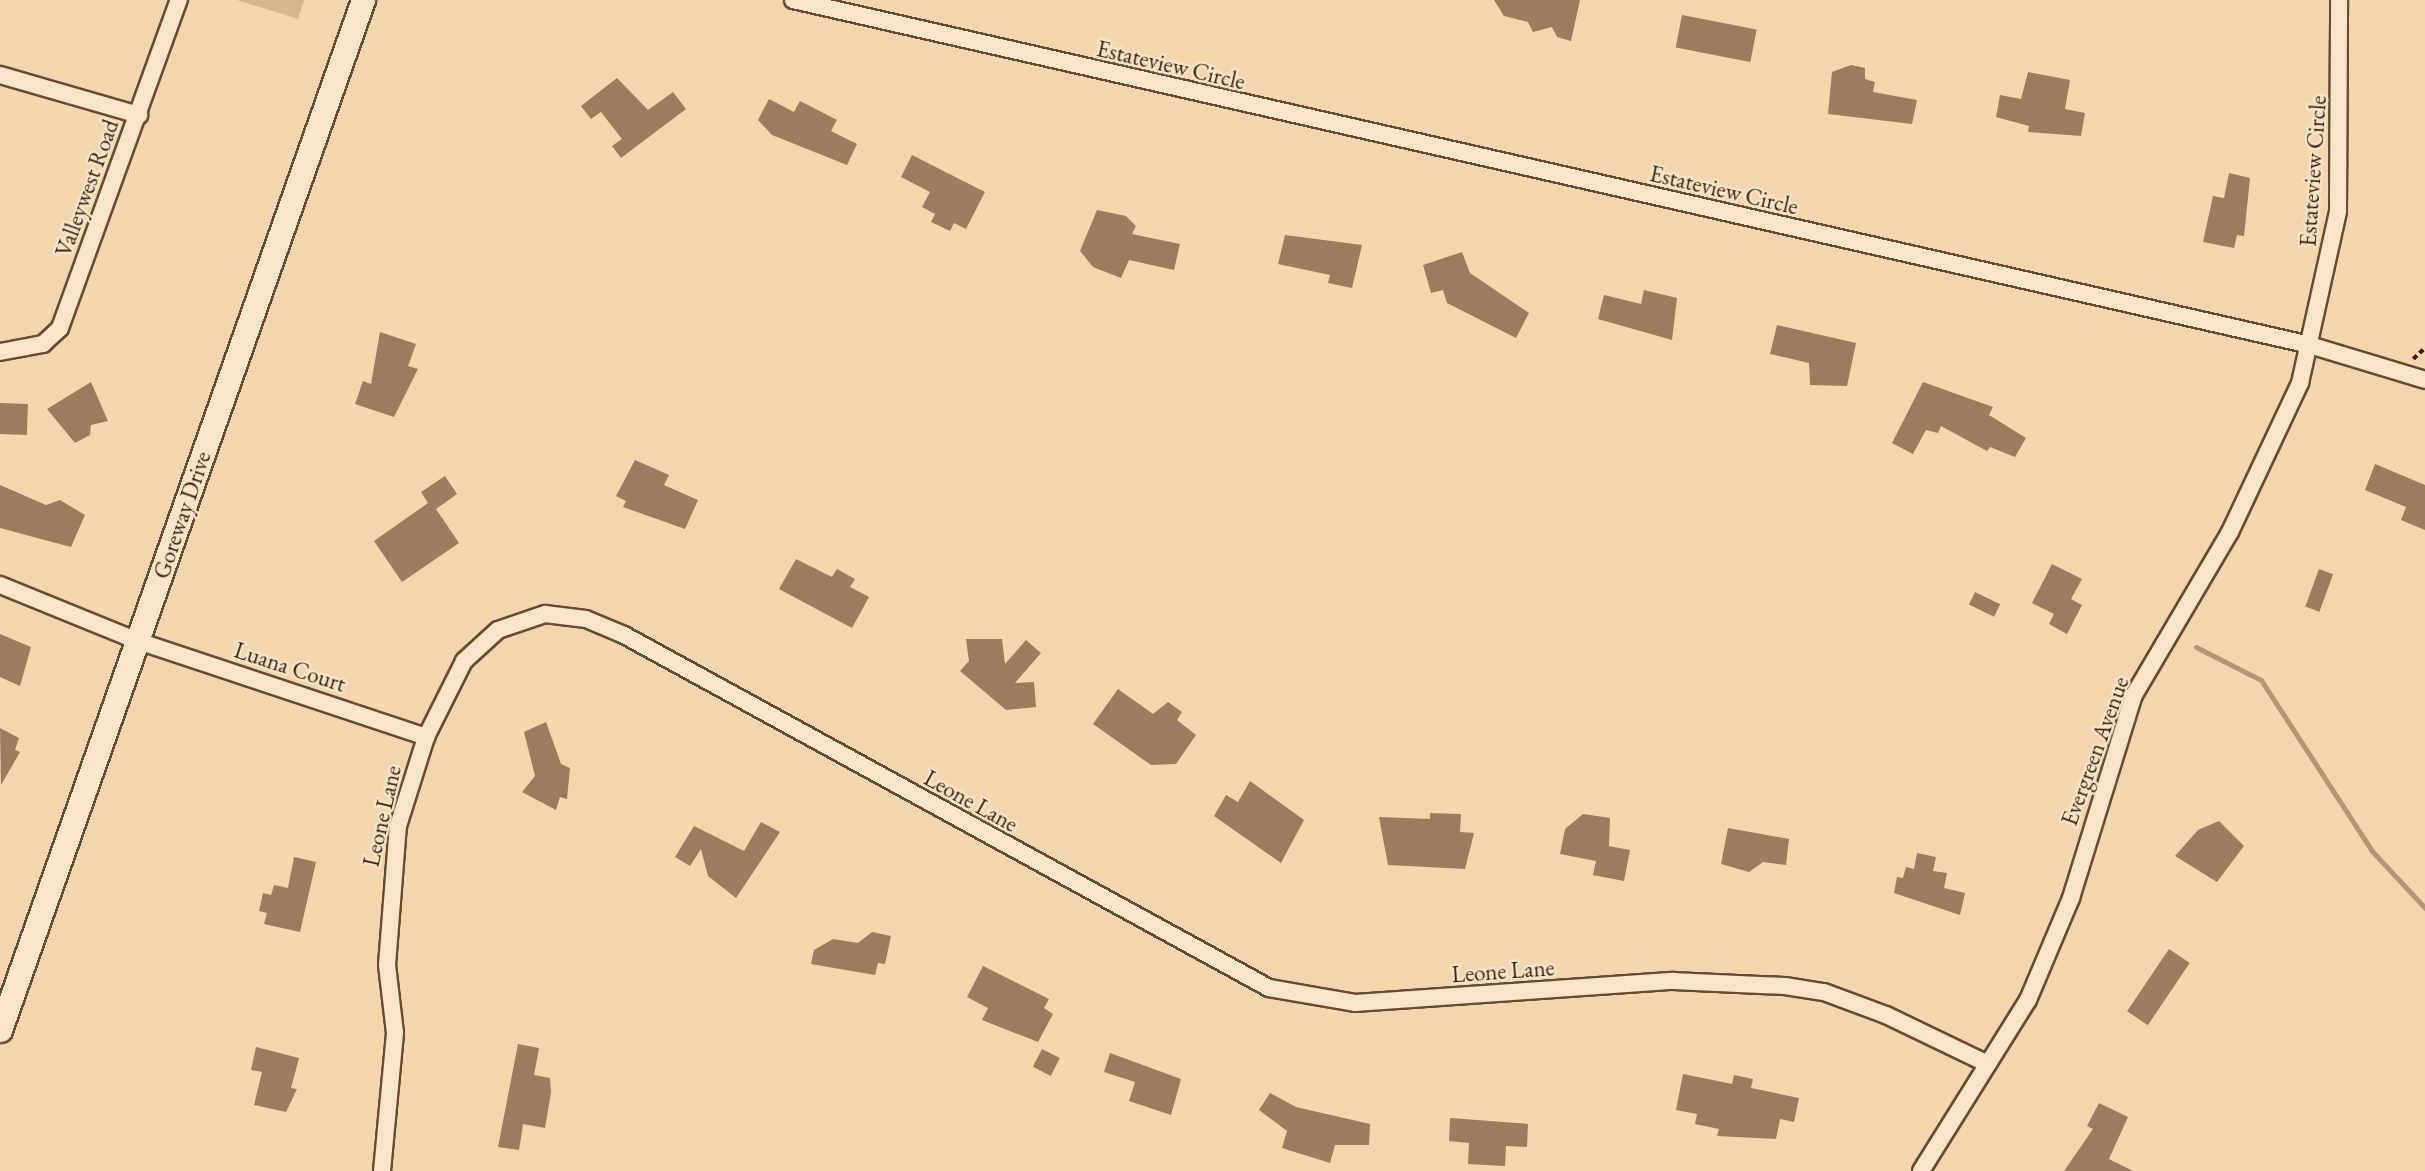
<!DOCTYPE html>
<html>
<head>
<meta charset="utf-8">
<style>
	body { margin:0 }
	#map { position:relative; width:2425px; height:1171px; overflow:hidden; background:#f2d6ad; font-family:"EB Garamond",serif }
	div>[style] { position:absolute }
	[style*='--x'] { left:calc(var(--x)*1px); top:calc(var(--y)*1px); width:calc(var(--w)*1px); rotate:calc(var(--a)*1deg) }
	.green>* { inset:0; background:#d2b791 }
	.stream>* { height:5px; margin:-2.5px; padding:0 2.5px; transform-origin:2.5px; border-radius:2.5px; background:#b29776 }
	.building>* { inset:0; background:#987d5f; transform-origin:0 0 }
	.path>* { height:3.5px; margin-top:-1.75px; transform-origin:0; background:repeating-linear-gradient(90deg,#361d0b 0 5px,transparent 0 8.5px) }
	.roads { filter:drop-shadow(2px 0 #654b34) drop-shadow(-2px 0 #654b34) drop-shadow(0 2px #654b34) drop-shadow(0 -2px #654b34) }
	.street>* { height:16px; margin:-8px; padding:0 8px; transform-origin:8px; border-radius:8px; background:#f7e4ca }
	.secondary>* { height:23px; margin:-11.5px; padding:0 11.5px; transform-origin:11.5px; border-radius:11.5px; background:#f7e4ca }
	span { translate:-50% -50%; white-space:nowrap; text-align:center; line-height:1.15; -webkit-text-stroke:5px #f7e4ca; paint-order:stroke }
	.street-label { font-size:23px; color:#361d0b }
</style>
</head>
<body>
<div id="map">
	<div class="green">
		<i style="clip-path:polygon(237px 0,304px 0,298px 19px)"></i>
	</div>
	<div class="stream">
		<i style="--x:2196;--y:647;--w:73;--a:26.9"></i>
		<i style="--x:2261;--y:680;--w:204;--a:57"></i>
		<i style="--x:2372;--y:851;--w:78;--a:47.1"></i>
	</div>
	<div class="building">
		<i style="clip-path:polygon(1494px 0,1580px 0,1571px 41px,1557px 37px,1552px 27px,1533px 32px,1528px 22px,1504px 16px)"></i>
		<i style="left:1682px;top:15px;width:76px;height:33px;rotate:11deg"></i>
		<i style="clip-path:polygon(1851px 65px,1865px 68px,1865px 79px,1875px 82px,1873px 92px,1917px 100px,1912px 124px,1828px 114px,1832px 72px)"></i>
		<i style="clip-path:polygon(2028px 72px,2070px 80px,2065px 109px,2085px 113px,2081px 136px,2028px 132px,2029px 126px,1996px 117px,2000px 95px,2021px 99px)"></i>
		<i style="clip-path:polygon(617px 78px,648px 110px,673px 92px,686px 109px,621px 158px,612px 146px,622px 139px,601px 112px,591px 119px,581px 106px)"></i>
		<i style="clip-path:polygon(769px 99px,794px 112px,800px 101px,837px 120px,831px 131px,857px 144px,847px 165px,772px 135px,758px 120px)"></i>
		<i style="clip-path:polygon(912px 155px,985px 192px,966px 229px,954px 223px,950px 231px,931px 222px,935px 214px,922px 207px,930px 192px,901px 177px)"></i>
		<i style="clip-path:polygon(2229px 173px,2250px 178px,2244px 236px,2237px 235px,2234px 248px,2203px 242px,2213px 196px,2224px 198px)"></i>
		<i style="clip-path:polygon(1097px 210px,1126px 216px,1136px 226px,1132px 234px,1180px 244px,1174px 270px,1129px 260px,1121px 278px,1093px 267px,1080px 251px)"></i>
		<i style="clip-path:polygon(1285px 235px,1362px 245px,1352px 288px,1328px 283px,1330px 275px,1278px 264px)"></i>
		<i style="clip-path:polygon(1462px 252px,1470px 273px,1529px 313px,1516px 338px,1447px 303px,1443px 290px,1431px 293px,1423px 265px)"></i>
		<i style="clip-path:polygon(1644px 290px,1677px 298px,1672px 340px,1598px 319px,1604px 295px,1641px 304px)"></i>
		<i style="clip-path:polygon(1777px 325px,1856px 343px,1847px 386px,1810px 385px,1809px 363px,1770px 354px)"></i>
		<i style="clip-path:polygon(380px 332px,416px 344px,408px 366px,418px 369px,394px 417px,355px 404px,363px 381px,371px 384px)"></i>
		<i style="clip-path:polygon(91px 382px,108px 421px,91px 425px,90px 435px,75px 443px,47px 409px)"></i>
		<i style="clip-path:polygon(1923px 382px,1993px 407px,1989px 415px,2026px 438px,2015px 457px,1990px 447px,1987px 451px,1941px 426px,1938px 433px,1926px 430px,1913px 454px,1892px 443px)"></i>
		<i style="left:0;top:403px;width:28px;height:31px;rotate:2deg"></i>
		<i style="clip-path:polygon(635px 460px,669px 475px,664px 485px,698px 500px,685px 529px,623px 507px,626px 501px,616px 496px)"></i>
		<i style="clip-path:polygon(2375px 464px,2425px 485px,2425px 530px,2401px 520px,2406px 507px,2365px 490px)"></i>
		<i style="clip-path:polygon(445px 476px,457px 494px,436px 509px,459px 543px,402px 582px,374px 541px,428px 503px,421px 492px)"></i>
		<i style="clip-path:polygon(0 485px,46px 505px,60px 500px,85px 515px,71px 547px,0 528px)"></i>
		<i style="clip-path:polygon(796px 559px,832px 577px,837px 569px,855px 579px,850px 587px,869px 597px,852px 628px,779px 589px)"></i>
		<i style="clip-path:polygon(2052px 564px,2082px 579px,2071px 599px,2082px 605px,2067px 634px,2049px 624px,2054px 614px,2032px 603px)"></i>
		<i style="left:2319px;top:569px;width:15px;height:40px;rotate:20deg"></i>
		<i style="left:1975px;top:592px;width:28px;height:14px;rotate:26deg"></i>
		<i style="clip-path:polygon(0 634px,31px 647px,20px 686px,0 677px)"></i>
		<i style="clip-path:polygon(966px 639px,1002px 639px,1005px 664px,1026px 640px,1041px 653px,1015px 683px,1034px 682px,1036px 707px,1006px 710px,960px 671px,969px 661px)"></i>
		<i style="clip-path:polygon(1118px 689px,1153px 714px,1168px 702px,1182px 712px,1177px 720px,1196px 735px,1176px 764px,1151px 765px,1093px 724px)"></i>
		<i style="clip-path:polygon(546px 722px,561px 764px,570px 768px,567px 799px,560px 797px,556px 810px,522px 792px,535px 776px,524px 732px)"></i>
		<i style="clip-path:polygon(0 728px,19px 738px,15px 750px,20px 752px,1px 785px)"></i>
		<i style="clip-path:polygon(1250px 781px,1304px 820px,1281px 863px,1214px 816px,1226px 795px,1238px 802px)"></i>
		<i style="clip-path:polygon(1430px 813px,1461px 814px,1460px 832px,1474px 833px,1465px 869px,1388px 865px,1379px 817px,1430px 819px)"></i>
		<i style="clip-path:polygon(1583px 814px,1610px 818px,1609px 846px,1630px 850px,1624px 881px,1593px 875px,1596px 861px,1560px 854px,1565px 829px)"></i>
		<i style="clip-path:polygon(2219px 821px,2244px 846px,2217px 882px,2175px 856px,2198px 830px)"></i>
		<i style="clip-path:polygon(761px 822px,780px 832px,736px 898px,708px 876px,701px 849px,690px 866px,675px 857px,694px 826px,744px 851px)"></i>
		<i style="clip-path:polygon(1728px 828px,1789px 839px,1786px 865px,1763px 862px,1749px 872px,1721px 864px)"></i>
		<i style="clip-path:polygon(1917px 853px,1936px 857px,1933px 871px,1947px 873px,1944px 888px,1965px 893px,1960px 915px,1894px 893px,1897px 877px,1903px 878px,1906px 867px,1914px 869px)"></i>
		<i style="clip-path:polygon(294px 857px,316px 862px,300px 932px,264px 924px,267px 913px,259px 911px,263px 893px,271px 895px,274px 885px,288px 888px)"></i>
		<i style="clip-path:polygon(872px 932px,891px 936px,885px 964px,878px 963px,875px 975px,811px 964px,814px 950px,833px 939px,858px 943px)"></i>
		<i style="left:2169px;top:949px;width:25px;height:75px;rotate:34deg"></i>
		<i style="clip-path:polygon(983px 966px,1049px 999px,1044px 1008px,1053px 1014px,1038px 1042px,982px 1020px,988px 1008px,967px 997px)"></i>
		<i style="clip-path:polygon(518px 1044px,539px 1048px,534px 1075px,550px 1078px,551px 1092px,545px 1128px,523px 1124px,519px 1150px,498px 1147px)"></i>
		<i style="clip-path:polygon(256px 1047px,299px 1058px,291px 1088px,297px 1089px,286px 1112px,254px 1105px,262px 1072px,251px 1070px)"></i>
		<i style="left:1042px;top:1049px;width:20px;height:20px;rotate:27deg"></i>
		<i style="clip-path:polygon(1110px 1053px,1181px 1079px,1171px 1115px,1129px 1101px,1135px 1082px,1104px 1072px)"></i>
		<i style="clip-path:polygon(1683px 1074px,1732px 1084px,1734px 1075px,1753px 1079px,1751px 1088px,1799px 1098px,1794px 1122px,1780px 1119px,1776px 1139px,1717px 1136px,1719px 1129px,1695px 1124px,1697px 1114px,1676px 1110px)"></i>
		<i style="clip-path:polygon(1270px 1093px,1296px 1107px,1370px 1124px,1369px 1145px,1335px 1145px,1330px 1163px,1282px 1148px,1287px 1131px,1259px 1110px)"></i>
		<i style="clip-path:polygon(2099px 1103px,2128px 1117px,2109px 1159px,2133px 1171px,2064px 1171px,2093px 1129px,2087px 1126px)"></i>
		<i style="clip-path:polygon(1450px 1118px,1528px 1124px,1527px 1147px,1506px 1146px,1505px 1166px,1468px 1164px,1469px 1143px,1449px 1141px)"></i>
	</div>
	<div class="path">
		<i style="--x:2413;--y:359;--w:16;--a:-43"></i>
	</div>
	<div class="roads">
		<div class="street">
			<i style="--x:793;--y:0;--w:1552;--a:12.81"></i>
			<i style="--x:2306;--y:344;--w:124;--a:16.8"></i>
			<i style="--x:0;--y:75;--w:145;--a:16.1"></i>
			<i style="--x:0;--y:352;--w:44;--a:-10.5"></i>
			<i style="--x:43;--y:344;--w:23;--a:-43"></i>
			<i style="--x:60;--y:328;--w:349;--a:-70.1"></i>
			<i style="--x:0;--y:585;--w:149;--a:22.1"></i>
			<i style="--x:138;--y:641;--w:304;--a:18.4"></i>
			<i style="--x:382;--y:1171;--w:139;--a:-84.6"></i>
			<i style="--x:395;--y:1033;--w:68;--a:-96.7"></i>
			<i style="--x:387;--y:965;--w:139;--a:-85.5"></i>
			<i style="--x:398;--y:826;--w:93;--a:-72.5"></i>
			<i style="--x:426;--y:737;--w:85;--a:-63.4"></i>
			<i style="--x:464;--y:661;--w:46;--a:-42.4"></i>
			<i style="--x:498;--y:630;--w:50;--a:-18.8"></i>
			<i style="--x:545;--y:614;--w:41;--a:7"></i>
			<i style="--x:586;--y:619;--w:41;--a:22.8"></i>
			<i style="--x:624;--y:635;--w:735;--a:28.69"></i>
			<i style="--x:1269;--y:988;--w:87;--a:9.9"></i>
			<i style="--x:1355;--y:1003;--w:319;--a:-4"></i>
			<i style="--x:1673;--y:981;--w:112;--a:2.6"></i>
			<i style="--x:1785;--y:986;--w:39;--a:9"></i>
			<i style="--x:1824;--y:992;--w:66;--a:20.4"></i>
			<i style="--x:1886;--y:1015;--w:113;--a:25.7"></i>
			<i style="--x:1921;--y:1171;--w:202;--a:-58"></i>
			<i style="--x:2028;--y:1000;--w:111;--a:-67.1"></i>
			<i style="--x:2071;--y:898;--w:213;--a:-72.8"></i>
			<i style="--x:2134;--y:695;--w:189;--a:-59.5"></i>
			<i style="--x:2230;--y:532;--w:165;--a:-64.8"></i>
			<i style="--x:2300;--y:383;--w:176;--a:-77.5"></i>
			<i style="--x:2338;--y:211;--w:211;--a:-89.7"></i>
		</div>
		<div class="secondary">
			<i style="--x:0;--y:1030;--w:1092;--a:-70.59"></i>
		</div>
	</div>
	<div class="street-label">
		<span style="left:1171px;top:65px;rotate:13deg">Estateview Circle</span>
		<span style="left:2313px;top:171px;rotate:-86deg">Estateview Circle</span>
		<span style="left:87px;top:188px;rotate:-70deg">Valleywest Road</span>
		<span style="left:1724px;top:190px;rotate:13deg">Estateview Circle</span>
		<span style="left:182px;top:515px;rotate:-71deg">Goreway Drive</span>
		<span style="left:290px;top:667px;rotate:18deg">Luana Court</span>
		<span style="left:2095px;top:751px;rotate:-70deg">Evergreen Avenue</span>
		<span style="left:971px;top:801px;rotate:29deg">Leone Lane</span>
		<span style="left:382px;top:816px;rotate:-77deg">Leone Lane</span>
		<span style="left:1503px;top:971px;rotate:-4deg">Leone Lane</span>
	</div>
</div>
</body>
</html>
